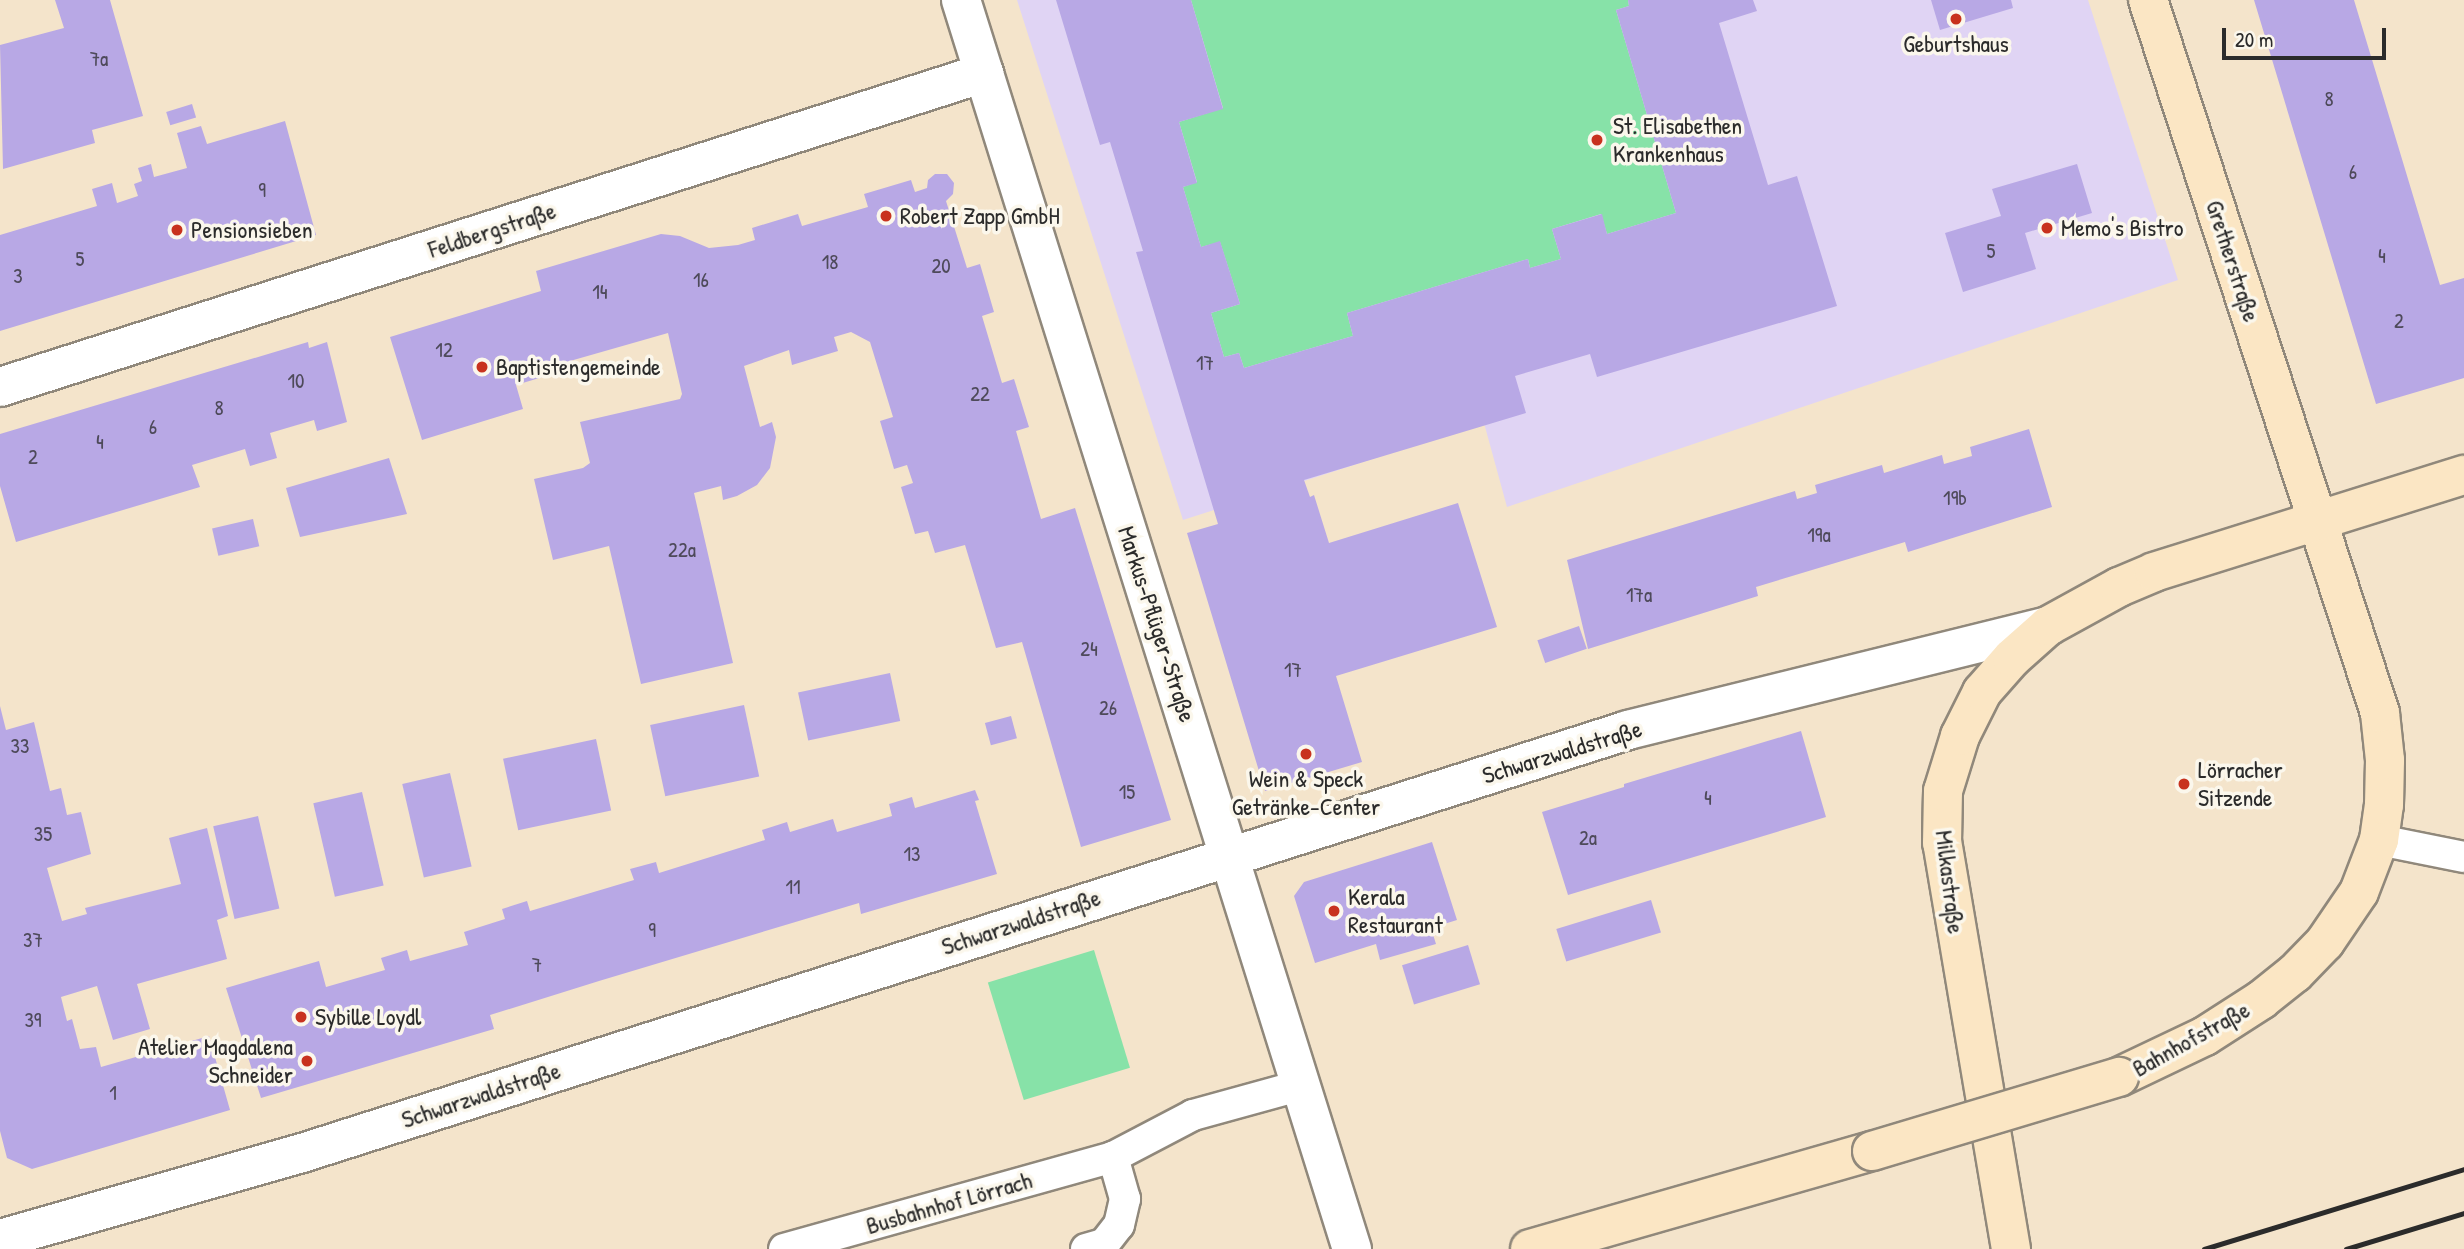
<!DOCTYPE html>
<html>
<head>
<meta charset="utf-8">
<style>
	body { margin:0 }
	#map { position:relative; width:2464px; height:1249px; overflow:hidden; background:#f4e4cb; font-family:"Patrick Hand",sans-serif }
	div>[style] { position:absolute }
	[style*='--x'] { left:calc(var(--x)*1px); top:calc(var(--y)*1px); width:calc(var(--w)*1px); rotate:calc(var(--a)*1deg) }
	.built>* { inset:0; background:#e0d4f4 }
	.green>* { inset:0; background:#87e2a8; transform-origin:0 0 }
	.building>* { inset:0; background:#b8a8e5; transform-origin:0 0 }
	.roads { filter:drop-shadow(2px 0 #90887b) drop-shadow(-2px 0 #90887b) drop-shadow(0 2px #90887b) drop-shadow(0 -2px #90887b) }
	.service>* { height:30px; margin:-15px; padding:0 15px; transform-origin:15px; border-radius:15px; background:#fff }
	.minor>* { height:38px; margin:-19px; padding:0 19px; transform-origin:19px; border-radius:19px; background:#fff }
	.secondary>* { height:38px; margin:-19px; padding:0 19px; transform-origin:19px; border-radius:19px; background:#fbe6c4 }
	.rail>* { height:5px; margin:-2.5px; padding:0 2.5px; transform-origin:2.5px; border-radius:2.5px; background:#2b2b2b }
	.bridges { filter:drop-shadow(2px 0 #90887b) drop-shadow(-2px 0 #90887b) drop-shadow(0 2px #90887b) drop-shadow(0 -2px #90887b) }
	.secondary-bridge>* { height:38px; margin:-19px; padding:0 19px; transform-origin:19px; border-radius:19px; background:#fbe6c4 }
	.dots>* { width:19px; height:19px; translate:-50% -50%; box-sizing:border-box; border:4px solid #fbf7ec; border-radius:50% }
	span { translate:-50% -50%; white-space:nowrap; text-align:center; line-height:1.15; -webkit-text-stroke:7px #fbf7ec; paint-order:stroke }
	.number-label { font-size:21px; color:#4e4a5a }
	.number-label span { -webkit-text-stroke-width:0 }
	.poi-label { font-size:24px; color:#2b2b2b }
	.left { translate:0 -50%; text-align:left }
	.right { translate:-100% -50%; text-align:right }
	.street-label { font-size:24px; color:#2b2b2b }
	.scale { position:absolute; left:2222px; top:28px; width:164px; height:32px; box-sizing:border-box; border:4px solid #2b2b2b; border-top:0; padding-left:9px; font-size:21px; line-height:24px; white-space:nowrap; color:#2b2b2b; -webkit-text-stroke:5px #fbf7ec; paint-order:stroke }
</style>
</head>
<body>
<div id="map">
	<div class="built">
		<i style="clip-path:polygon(1017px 0,2088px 0,2178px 280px,1507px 507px,1484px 423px,1183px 520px)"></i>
	</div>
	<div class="green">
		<i style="clip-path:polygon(1191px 0,1628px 0,1629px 6px,1616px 10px,1676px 213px,1607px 234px,1601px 214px,1552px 229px,1561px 259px,1530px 268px,1528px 259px,1347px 313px,1353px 336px,1244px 368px,1239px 353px,1224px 357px,1211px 313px,1240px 304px,1220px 242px,1201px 247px,1183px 187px,1197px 182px,1179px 122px,1223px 108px)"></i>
		<i style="left:1094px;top:950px;width:123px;height:111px;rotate:73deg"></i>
	</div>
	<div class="building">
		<i style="clip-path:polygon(55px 0,110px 0,143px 116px,92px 130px,95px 143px,3px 169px,0 45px,64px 28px)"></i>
		<i style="clip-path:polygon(1056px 0,1191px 0,1223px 109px,1179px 122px,1197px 183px,1183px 187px,1201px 247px,1220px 241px,1240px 304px,1211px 313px,1224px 357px,1239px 353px,1244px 368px,1353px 336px,1347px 313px,1528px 259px,1530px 268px,1561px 259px,1552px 229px,1602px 214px,1607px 234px,1676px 213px,1616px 10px,1629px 6px,1628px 0,1753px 0,1757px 11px,1719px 23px,1768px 185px,1797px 176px,1837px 306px,1597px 377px,1590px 354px,1515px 376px,1526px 413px,1304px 480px,1310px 497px,1314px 495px,1329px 543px,1458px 503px,1497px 627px,1336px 676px,1362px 762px,1265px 791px,1187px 533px,1218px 524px,1136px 252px,1143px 251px,1110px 142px,1100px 145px)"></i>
		<i style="clip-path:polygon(1931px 0,2011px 0,2013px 8px,1940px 30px)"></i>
		<i style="clip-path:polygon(2254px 0,2354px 0,2440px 285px,2464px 278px,2464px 378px,2376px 404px)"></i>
		<i style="left:192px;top:104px;width:14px;height:27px;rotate:73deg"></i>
		<i style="clip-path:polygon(285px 121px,316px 235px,0 331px,0 235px,97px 206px,92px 189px,112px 183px,117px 203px,138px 196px,134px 184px,142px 181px,138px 168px,151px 164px,154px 177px,187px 168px,177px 133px,201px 126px,207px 144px)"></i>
		<i style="clip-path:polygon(2077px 164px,2092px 213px,2025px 233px,2036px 269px,1963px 292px,1945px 233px,2001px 216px,1992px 189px)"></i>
		<i style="clip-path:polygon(935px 174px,947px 174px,954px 183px,953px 194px,946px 201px,967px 268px,980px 264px,994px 312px,982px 316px,1002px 383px,1014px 379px,1029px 427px,1016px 431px,1041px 519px,1075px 508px,1171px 820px,1081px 847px,1022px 642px,996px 648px,965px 545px,935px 553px,928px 531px,915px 534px,901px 487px,913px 483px,907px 465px,894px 469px,880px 421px,893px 417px,870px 342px,851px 332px,834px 337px,838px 351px,792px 365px,789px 350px,744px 366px,760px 427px,772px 422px,776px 437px,770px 468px,757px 485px,737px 496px,723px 500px,721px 486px,694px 493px,733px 663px,641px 684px,609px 546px,553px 560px,534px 479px,583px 468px,590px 463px,580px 422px,680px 399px,682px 394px,668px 333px,563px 363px,566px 370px,516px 385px,523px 409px,422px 440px,390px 337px,541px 291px,536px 271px,661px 234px,680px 236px,709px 248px,738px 245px,755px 240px,752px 228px,798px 214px,802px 226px,868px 207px,864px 194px,911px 180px,915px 192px,927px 188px,928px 180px)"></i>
		<i style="clip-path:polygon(308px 342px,309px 348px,327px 342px,347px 422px,317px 431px,314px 420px,270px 433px,277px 458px,250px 466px,245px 449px,192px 465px,200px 487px,16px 542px,0 486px,0 434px)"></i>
		<i style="clip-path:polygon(2029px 429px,2052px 507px,1908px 552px,1905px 542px,1756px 587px,1758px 596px,1588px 649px,1567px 560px,1795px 491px,1797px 499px,1817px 493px,1815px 485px,1882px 465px,1884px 473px,1942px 455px,1944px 464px,1972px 456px,1970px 447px)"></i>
		<i style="clip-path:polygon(389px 458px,407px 514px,300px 537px,286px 488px)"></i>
		<i style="left:253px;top:519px;width:28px;height:42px;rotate:77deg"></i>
		<i style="left:1579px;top:626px;width:24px;height:44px;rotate:71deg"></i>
		<i style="left:890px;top:673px;width:49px;height:94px;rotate:78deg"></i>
		<i style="left:744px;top:705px;width:73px;height:96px;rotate:78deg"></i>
		<i style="clip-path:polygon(0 706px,6px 730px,34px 722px,50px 791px,61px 788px,67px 815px,81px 812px,91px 854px,47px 868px,62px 921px,87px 914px,85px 908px,181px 884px,169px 838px,207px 828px,228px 916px,217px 920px,227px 959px,137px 984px,150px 1029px,113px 1040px,97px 986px,61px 997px,67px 1021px,72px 1019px,80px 1049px,96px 1047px,101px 1067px,209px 1036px,230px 1110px,32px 1169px,7px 1158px,0 1131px)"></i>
		<i style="left:1011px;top:716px;width:23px;height:27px;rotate:75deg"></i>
		<i style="clip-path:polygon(1801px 731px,1826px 817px,1568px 895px,1542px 812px,1624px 787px,1624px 784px)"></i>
		<i style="left:596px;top:739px;width:73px;height:95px;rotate:78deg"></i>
		<i style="left:450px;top:773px;width:96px;height:49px;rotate:77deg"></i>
		<i style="clip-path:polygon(975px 790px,979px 800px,975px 801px,997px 874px,861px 914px,859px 903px,599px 981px,490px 1015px,494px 1029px,261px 1098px,226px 988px,319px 961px,326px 987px,385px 970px,381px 958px,407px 950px,410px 961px,468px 945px,464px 932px,505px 919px,502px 909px,527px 901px,530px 911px,634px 880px,630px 869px,656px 862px,659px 873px,765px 840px,762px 830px,787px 822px,790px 832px,833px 819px,837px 832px,892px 816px,889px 804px,912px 797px,915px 808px)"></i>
		<i style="left:362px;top:792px;width:96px;height:50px;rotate:77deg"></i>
		<i style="left:258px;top:816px;width:95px;height:46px;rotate:77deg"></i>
		<i style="clip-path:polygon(1432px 842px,1457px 920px,1431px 928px,1436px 944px,1380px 960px,1376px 944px,1315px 963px,1294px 896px,1304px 882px)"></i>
		<i style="left:1651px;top:900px;width:34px;height:99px;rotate:73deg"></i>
		<i style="left:1468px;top:945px;width:41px;height:69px;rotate:73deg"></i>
	</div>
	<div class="roads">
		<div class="service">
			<i style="--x:2379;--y:840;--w:87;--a:11.3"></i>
			<i style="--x:784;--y:1249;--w:342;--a:-15.6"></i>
			<i style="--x:1113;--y:1157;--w:90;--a:-27.7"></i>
			<i style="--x:1193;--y:1115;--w:113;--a:-15.4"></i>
			<i style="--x:1086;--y:1249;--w:19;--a:-16"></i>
			<i style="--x:1104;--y:1244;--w:24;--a:-52"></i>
			<i style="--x:1119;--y:1225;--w:27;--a:-77"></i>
			<i style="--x:1125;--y:1199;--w:44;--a:-105.9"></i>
		</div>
		<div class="minor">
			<i style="--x:961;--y:0;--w:1309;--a:72.62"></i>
			<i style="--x:0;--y:387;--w:1033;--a:-17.7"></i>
			<i style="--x:0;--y:1239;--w:314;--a:-15.9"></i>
			<i style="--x:302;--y:1153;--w:1392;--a:-17.69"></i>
			<i style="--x:1628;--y:730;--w:433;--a:-13.9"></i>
		</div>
		<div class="secondary">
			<i style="--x:2119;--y:1077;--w:95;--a:-25.5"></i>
			<i style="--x:2205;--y:1036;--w:67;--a:-32.7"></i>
			<i style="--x:2261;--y:1000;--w:43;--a:-38.5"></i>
			<i style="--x:2295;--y:973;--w:43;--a:-45.9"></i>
			<i style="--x:2325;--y:942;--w:60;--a:-55.8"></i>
			<i style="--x:2359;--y:892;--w:56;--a:-69"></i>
			<i style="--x:2379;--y:840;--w:35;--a:-82"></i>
			<i style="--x:2384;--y:805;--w:45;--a:-88.7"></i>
			<i style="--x:2385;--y:760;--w:47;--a:-96.1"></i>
			<i style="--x:2380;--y:713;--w:750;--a:-108.02"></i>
			<i style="--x:1530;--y:1249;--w:356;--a:-16"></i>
			<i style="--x:2011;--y:1249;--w:412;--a:-99.6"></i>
			<i style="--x:1942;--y:843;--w:52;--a:-88.9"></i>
			<i style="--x:1943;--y:791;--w:58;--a:-72.8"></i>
			<i style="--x:1960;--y:736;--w:49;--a:-63.4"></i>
			<i style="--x:1982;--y:692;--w:45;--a:-48.6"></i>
			<i style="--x:2012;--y:658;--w:48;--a:-41.6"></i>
			<i style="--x:2048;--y:626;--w:81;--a:-28.8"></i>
			<i style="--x:2119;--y:587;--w:38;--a:-23"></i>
			<i style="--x:2154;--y:572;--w:325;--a:-17.4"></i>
		</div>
	</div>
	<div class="rail">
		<i style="--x:2204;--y:1249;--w:272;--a:-17.1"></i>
		<i style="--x:2346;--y:1249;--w:123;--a:-17"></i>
	</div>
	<div class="bridges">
		<div class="secondary-bridge">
			<i style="--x:1872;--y:1151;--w:258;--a:-16.7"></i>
		</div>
	</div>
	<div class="dots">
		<i style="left:1956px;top:19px;background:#c8321e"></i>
		<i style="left:1597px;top:140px;background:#c8321e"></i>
		<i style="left:886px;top:216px;background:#c8321e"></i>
		<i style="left:2047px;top:228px;background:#c8321e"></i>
		<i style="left:177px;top:230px;background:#c8321e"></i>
		<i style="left:482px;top:367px;background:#c8321e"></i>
		<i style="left:1306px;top:754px;background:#c8321e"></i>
		<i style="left:2184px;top:784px;background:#c8321e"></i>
		<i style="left:1334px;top:911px;background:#c8321e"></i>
		<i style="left:301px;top:1017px;background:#c8321e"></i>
		<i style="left:307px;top:1061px;background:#c8321e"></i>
	</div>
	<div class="number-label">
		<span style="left:99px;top:59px">7a</span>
		<span style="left:2329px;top:99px">8</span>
		<span style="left:2353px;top:172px">6</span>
		<span style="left:262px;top:190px">9</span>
		<span style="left:1991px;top:251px">5</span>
		<span style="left:2382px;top:256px">4</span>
		<span style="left:80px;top:259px">5</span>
		<span style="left:830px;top:262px">18</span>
		<span style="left:941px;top:266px">20</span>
		<span style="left:18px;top:276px">3</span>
		<span style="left:701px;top:280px">16</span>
		<span style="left:600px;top:292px">14</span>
		<span style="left:2399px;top:321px">2</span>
		<span style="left:444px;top:350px">12</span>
		<span style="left:1205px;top:363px">17</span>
		<span style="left:296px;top:381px">10</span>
		<span style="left:980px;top:394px">22</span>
		<span style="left:219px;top:408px">8</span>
		<span style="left:153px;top:427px">6</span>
		<span style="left:100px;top:442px">4</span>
		<span style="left:33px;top:457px">2</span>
		<span style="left:1955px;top:498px">19b</span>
		<span style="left:1819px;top:535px">19a</span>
		<span style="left:682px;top:550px">22a</span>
		<span style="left:1639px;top:595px">17a</span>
		<span style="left:1089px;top:649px">24</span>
		<span style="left:1293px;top:670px">17</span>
		<span style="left:1108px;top:708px">26</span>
		<span style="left:20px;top:746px">33</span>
		<span style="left:1127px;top:792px">15</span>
		<span style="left:1708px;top:798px">4</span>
		<span style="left:43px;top:834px">35</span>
		<span style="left:1588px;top:838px">2a</span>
		<span style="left:912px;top:854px">13</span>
		<span style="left:793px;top:887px">11</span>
		<span style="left:652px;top:930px">9</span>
		<span style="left:33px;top:940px">37</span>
		<span style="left:537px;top:965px">7</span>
		<span style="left:33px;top:1020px">39</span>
		<span style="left:113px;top:1093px">1</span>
	</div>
	<div class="poi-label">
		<span style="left:1956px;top:44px">Geburtshaus</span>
		<span class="left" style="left:1613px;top:140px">St. Elisabethen<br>Krankenhaus</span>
		<span class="left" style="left:900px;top:216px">Robert Zapp GmbH</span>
		<span class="left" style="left:2061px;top:228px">Memo's Bistro</span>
		<span class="left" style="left:191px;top:230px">Pensionsieben</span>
		<span class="left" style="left:496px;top:367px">Baptistengemeinde</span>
		<span class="left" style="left:2198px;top:784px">Lörracher<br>Sitzende</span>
		<span style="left:1306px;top:793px">Wein &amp; Speck<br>Getränke-Center</span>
		<span class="left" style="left:1348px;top:911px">Kerala<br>Restaurant</span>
		<span class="left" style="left:315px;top:1017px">Sybille Loydl</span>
		<span class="right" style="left:293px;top:1061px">Atelier Magdalena<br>Schneider</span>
	</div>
	<div class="street-label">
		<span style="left:492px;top:230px;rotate:-18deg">Feldbergstraße</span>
		<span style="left:2233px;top:261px;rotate:72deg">Gretherstraße</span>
		<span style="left:1157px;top:624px;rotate:72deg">Markus-Pflüger-Straße</span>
		<span style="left:1562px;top:752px;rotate:-17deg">Schwarzwaldstraße</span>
		<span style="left:1950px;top:882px;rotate:83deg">Milkastraße</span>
		<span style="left:1021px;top:922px;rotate:-18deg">Schwarzwaldstraße</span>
		<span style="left:2191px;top:1039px;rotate:-29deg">Bahnhofstraße</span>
		<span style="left:481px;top:1095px;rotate:-18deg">Schwarzwaldstraße</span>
		<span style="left:949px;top:1203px;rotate:-16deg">Busbahnhof Lörrach</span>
	</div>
	<div class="scale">20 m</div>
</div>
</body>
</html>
